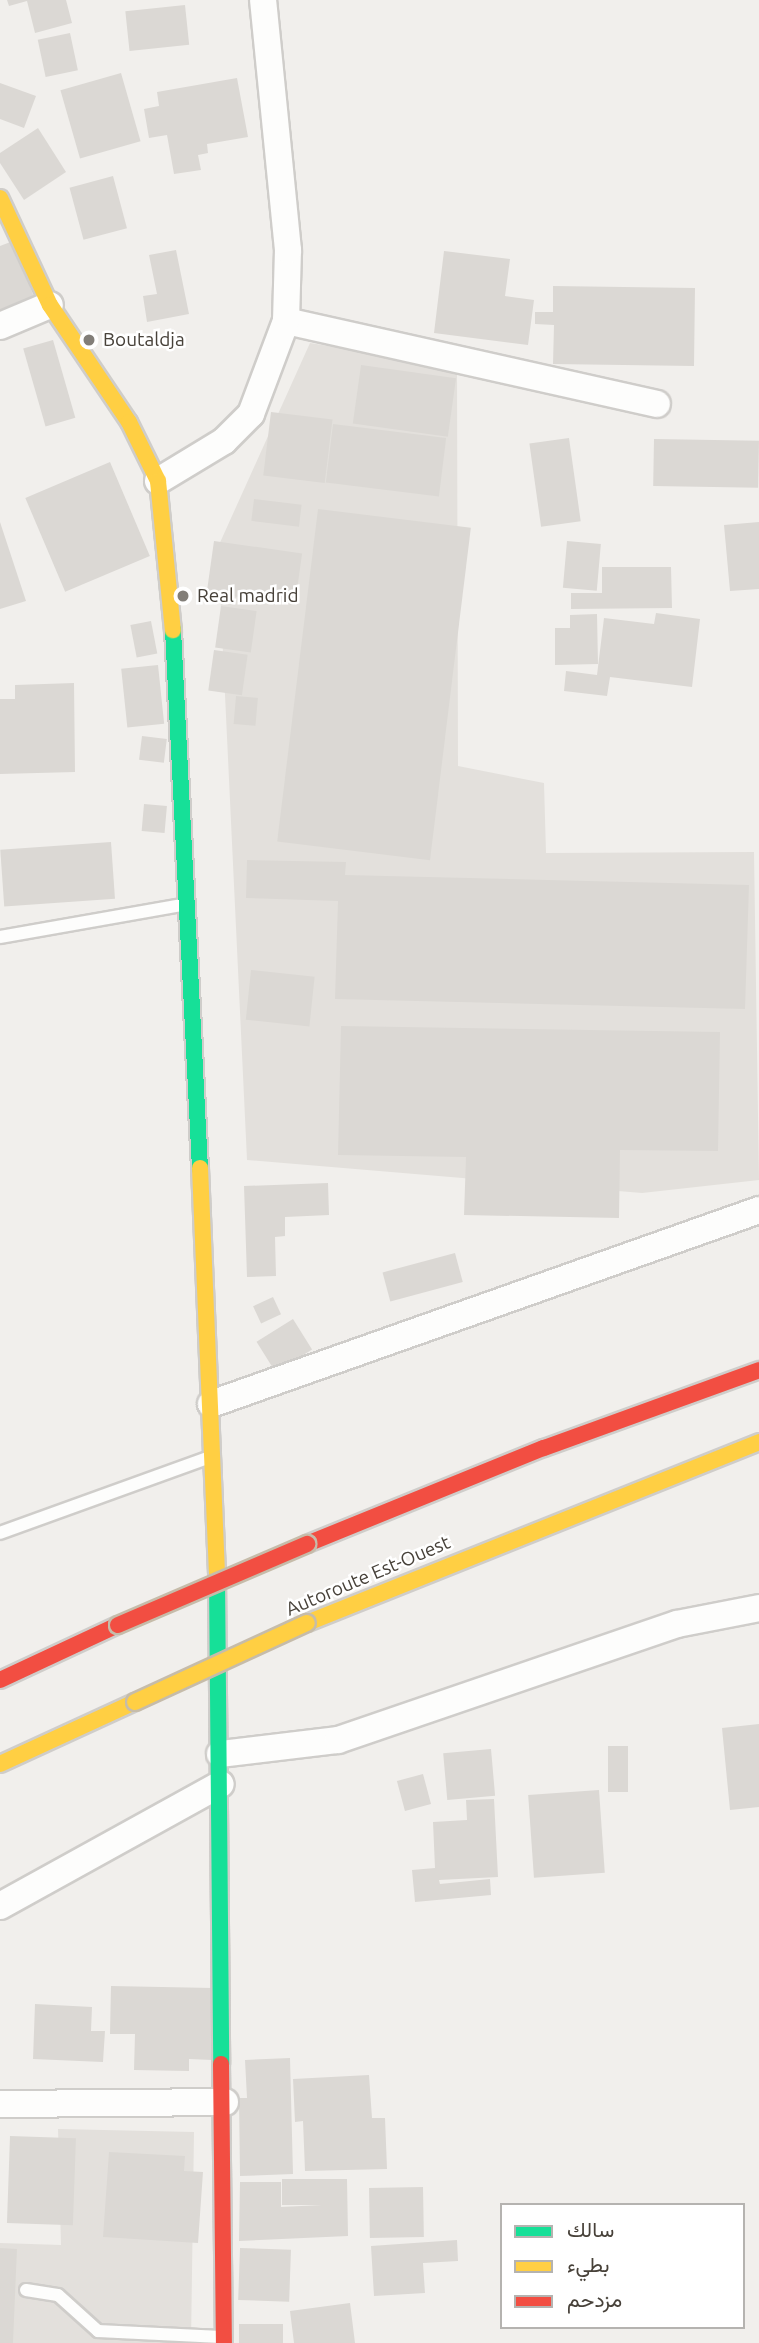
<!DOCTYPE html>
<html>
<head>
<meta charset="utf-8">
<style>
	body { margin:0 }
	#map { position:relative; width:759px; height:2343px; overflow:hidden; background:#f1efec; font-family:Ubuntu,Vazirmatn,sans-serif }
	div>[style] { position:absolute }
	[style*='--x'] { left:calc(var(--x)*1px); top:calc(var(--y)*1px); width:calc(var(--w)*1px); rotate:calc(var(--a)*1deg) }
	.industrial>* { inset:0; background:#e3e0dc }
	.building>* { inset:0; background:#dbd8d4; transform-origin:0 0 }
	.roads { filter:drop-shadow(2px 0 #cfcdca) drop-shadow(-2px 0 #cfcdca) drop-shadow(0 2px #cfcdca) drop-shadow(0 -2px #cfcdca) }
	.lane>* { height:12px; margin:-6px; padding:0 6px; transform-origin:6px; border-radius:6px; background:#fdfdfc }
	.street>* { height:26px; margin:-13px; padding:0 13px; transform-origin:13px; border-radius:13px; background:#fdfdfc }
	.fast>* { height:16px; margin:-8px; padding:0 8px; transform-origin:8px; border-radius:8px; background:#16e098 }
	.slow>* { height:16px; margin:-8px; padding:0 8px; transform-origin:8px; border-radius:8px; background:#ffcf43 }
	.jam>* { height:16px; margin:-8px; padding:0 8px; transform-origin:8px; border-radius:8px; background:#f24e42 }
	.bridges { filter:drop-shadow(2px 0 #c6bcaa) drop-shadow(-2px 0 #c6bcaa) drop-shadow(0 2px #c6bcaa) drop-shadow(0 -2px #c6bcaa) }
	.slow-bridge>* { height:16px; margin:-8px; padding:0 8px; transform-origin:8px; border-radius:8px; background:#ffcf43 }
	.jam-bridge>* { height:16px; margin:-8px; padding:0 8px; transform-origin:8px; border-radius:8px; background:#f24e42 }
	.dots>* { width:19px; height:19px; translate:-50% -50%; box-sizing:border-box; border:4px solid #fff; border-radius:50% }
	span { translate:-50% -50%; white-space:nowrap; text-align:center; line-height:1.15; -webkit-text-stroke:5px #fff; paint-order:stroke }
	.poi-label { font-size:19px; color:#474139 }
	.left { translate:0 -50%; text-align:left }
	.street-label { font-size:19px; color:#474139 }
	.legend { position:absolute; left:500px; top:2203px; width:245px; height:126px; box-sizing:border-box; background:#fff; border:2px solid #b5b3b0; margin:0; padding:9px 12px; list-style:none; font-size:21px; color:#474139 }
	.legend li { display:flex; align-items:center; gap:14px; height:35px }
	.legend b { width:35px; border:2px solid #b5b3b0 }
</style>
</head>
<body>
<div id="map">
	<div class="industrial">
		<i style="clip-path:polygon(310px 343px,457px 367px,458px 766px,544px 783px,546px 853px,754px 852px,759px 1180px,642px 1193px,247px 1160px,218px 547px)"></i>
		<i style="clip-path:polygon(58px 2129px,194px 2132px,191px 2343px,0 2343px,0 2243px,61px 2245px)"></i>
	</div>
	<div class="building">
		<i style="clip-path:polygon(7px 0,66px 0,72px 23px,35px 33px,27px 1px,9px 6px)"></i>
		<i style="left:185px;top:5px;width:40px;height:60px;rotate:84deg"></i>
		<i style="left:70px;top:33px;width:38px;height:33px;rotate:78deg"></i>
		<i style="left:121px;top:73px;width:71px;height:63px;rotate:74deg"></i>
		<i style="clip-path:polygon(237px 78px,248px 137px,207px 144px,208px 153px,198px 155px,201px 170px,174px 174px,167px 135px,149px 138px,144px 109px,159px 106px,157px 92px)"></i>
		<i style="clip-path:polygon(0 83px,36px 96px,24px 128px,0 119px)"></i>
		<i style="clip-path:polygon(38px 128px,66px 172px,24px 200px,0 163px,0 153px)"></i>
		<i style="left:113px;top:176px;width:54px;height:45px;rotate:75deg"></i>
		<i style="clip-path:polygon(13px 241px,38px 308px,0 322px,0 246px)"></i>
		<i style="clip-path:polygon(176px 250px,189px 314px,147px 322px,143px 296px,157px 294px,149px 255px)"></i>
		<i style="clip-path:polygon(444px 251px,510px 259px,505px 296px,534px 300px,528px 345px,434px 333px)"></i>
		<i style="clip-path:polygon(553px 286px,695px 288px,694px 366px,553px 364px,554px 325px,535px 324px,535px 312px,553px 312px)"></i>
		<i style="left:53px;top:340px;width:81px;height:31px;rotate:74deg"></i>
		<i style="left:361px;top:365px;width:96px;height:59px;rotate:8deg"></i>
		<i style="left:271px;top:412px;width:62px;height:64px;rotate:7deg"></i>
		<i style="left:333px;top:424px;width:114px;height:59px;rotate:7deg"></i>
		<i style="left:569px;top:438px;width:84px;height:40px;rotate:82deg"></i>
		<i style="left:654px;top:439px;width:105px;height:47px;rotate:1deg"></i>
		<i style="left:110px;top:462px;width:102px;height:92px;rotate:67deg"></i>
		<i style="left:254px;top:499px;width:48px;height:22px;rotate:7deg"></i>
		<i style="left:318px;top:509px;width:154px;height:335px;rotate:7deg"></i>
		<i style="clip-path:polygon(0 522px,26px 601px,0 609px)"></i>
		<i style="clip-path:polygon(759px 522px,759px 589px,730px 591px,724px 525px)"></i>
		<i style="left:214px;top:541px;width:89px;height:52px;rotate:8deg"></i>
		<i style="left:567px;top:541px;width:34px;height:47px;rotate:5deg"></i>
		<i style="clip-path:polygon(602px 567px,671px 567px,672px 608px,571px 609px,571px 593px,602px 593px)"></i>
		<i style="left:221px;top:606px;width:36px;height:42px;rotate:8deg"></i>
		<i style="clip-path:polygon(656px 613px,700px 619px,692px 687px,610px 677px,607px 696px,564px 691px,566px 671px,597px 675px,604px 618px,654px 624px)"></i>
		<i style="clip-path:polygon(597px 614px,598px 664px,555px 665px,555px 628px,570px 628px,570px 615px)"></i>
		<i style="left:151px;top:621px;width:33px;height:21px;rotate:79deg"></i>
		<i style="left:214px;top:650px;width:34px;height:41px;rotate:8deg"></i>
		<i style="left:158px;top:665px;width:59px;height:37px;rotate:84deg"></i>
		<i style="clip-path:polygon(74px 683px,75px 772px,0 774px,0 699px,15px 699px,15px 685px)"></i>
		<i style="left:236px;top:696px;width:22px;height:28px;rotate:5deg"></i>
		<i style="left:142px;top:736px;width:25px;height:24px;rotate:7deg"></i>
		<i style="left:144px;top:804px;width:23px;height:27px;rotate:5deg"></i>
		<i style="left:111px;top:842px;width:57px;height:111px;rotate:86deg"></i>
		<i style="clip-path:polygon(247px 860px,346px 862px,345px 875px,749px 885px,745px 1009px,335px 999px,338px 901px,246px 898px)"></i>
		<i style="left:251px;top:970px;width:64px;height:50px;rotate:6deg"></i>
		<i style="clip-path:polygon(341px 1026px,720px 1032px,718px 1151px,620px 1150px,619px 1218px,464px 1215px,466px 1157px,338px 1155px)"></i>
		<i style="clip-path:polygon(328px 1183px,329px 1215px,285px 1217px,285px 1236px,275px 1237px,276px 1276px,247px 1277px,244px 1186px)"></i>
		<i style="left:455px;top:1253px;width:30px;height:75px;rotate:75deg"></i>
		<i style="left:273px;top:1297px;width:19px;height:22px;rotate:65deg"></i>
		<i style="left:293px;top:1319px;width:36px;height:43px;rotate:58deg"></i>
		<i style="clip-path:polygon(759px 1724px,759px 1807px,730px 1810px,722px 1728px)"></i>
		<i style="left:608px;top:1746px;width:20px;height:46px"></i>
		<i style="left:491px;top:1749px;width:47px;height:48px;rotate:85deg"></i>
		<i style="left:423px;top:1774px;width:31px;height:27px;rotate:75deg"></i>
		<i style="left:599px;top:1790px;width:83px;height:71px;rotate:86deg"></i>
		<i style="clip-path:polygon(494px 1799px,498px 1877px,439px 1880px,440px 1884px,490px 1879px,491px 1895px,415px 1902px,412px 1870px,435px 1868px,433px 1822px,467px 1820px,466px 1800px)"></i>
		<i style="clip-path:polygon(111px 1986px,213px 1988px,212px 2060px,189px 2059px,189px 2071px,134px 2070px,135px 2034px,110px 2034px)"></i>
		<i style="clip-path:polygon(35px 2004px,92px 2007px,91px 2031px,105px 2031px,103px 2062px,33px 2059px)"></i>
		<i style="clip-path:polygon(290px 2058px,293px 2174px,240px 2176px,239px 2098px,247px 2098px,245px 2060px)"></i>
		<i style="clip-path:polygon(369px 2075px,372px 2118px,385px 2118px,387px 2169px,305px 2171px,303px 2121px,295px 2122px,293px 2079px)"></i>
		<i style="left:10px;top:2136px;width:66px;height:87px;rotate:2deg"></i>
		<i style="clip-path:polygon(109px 2152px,185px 2156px,184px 2171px,203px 2172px,198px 2243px,103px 2237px)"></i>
		<i style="clip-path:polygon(282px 2179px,347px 2179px,348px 2236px,239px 2241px,240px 2182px,281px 2182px,281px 2207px,322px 2205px,282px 2205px)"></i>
		<i style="left:423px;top:2187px;width:50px;height:54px;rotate:89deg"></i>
		<i style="clip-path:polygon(457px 2240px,458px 2261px,423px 2263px,425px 2293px,374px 2296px,371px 2246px)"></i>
		<i style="clip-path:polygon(0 2248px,17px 2249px,13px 2343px,0 2343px)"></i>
		<i style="left:240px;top:2248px;width:51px;height:52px;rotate:2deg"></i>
		<i style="clip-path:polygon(350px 2303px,355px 2343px,294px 2343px,290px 2311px)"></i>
		<i style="left:283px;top:2324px;width:19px;height:44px;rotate:90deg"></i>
	</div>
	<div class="roads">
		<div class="lane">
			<i style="--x:0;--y:937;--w:185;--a:-10"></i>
			<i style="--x:0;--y:1533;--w:223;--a:-19.9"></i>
			<i style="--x:26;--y:2290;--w:32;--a:9"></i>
			<i style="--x:58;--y:2295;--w:54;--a:42"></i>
			<i style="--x:98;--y:2331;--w:123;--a:2.8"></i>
		</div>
		<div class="street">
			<i style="--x:286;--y:321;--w:380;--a:12.6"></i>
			<i style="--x:0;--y:326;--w:54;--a:-22.8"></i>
			<i style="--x:158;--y:481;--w:77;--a:-31.2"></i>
			<i style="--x:224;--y:441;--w:38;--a:-45"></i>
			<i style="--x:251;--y:414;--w:99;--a:-69.4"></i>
			<i style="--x:286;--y:321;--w:71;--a:-88.4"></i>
			<i style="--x:288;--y:250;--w:251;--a:-95.7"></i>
			<i style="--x:211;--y:1404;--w:581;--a:-19.49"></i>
			<i style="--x:220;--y:1754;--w:119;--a:-6.8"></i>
			<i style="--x:338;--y:1740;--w:358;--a:-18.9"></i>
			<i style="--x:677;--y:1624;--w:84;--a:-11"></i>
			<i style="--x:0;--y:1906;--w:252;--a:-28.9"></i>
			<i style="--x:0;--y:2104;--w:225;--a:-0.5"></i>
		</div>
		<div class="fast">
			<i style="--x:173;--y:630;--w:539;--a:87.13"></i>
			<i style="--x:217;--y:1578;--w:486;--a:89.5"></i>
		</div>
		<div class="slow">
			<i style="--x:0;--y:198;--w:118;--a:65"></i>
			<i style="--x:50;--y:305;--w:141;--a:56"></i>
			<i style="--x:129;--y:422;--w:66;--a:63.8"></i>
			<i style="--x:158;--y:481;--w:150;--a:84.3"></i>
			<i style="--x:200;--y:1168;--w:410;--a:87.6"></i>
			<i style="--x:307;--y:1623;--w:487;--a:-21.8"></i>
			<i style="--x:0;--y:1764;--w:149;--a:-24.7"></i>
		</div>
		<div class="jam">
			<i style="--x:307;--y:1544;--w:256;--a:-22.1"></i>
			<i style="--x:544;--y:1448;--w:229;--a:-19.9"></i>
			<i style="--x:0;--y:1680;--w:130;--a:-25"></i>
			<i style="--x:221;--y:2064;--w:279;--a:89.4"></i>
		</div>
	</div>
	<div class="bridges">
		<div class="slow-bridge">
			<i style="--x:135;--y:1702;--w:189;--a:-24.7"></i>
		</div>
		<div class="jam-bridge">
			<i style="--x:118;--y:1625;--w:206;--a:-23.2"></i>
		</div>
	</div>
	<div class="dots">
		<i style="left:89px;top:340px;background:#827e78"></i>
		<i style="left:183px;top:596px;background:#827e78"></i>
	</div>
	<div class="poi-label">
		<span class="left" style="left:103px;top:340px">Boutaldja</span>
		<span class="left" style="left:197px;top:596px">Real madrid</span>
	</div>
	<div class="street-label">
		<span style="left:368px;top:1576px;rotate:-23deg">Autoroute Est-Ouest</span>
	</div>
	<ul class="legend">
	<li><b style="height:9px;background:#16e098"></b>سالك</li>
	<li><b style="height:9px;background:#ffcf43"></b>بطيء</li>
	<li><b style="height:9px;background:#f24e42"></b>مزدحم</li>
	</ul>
</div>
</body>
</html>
